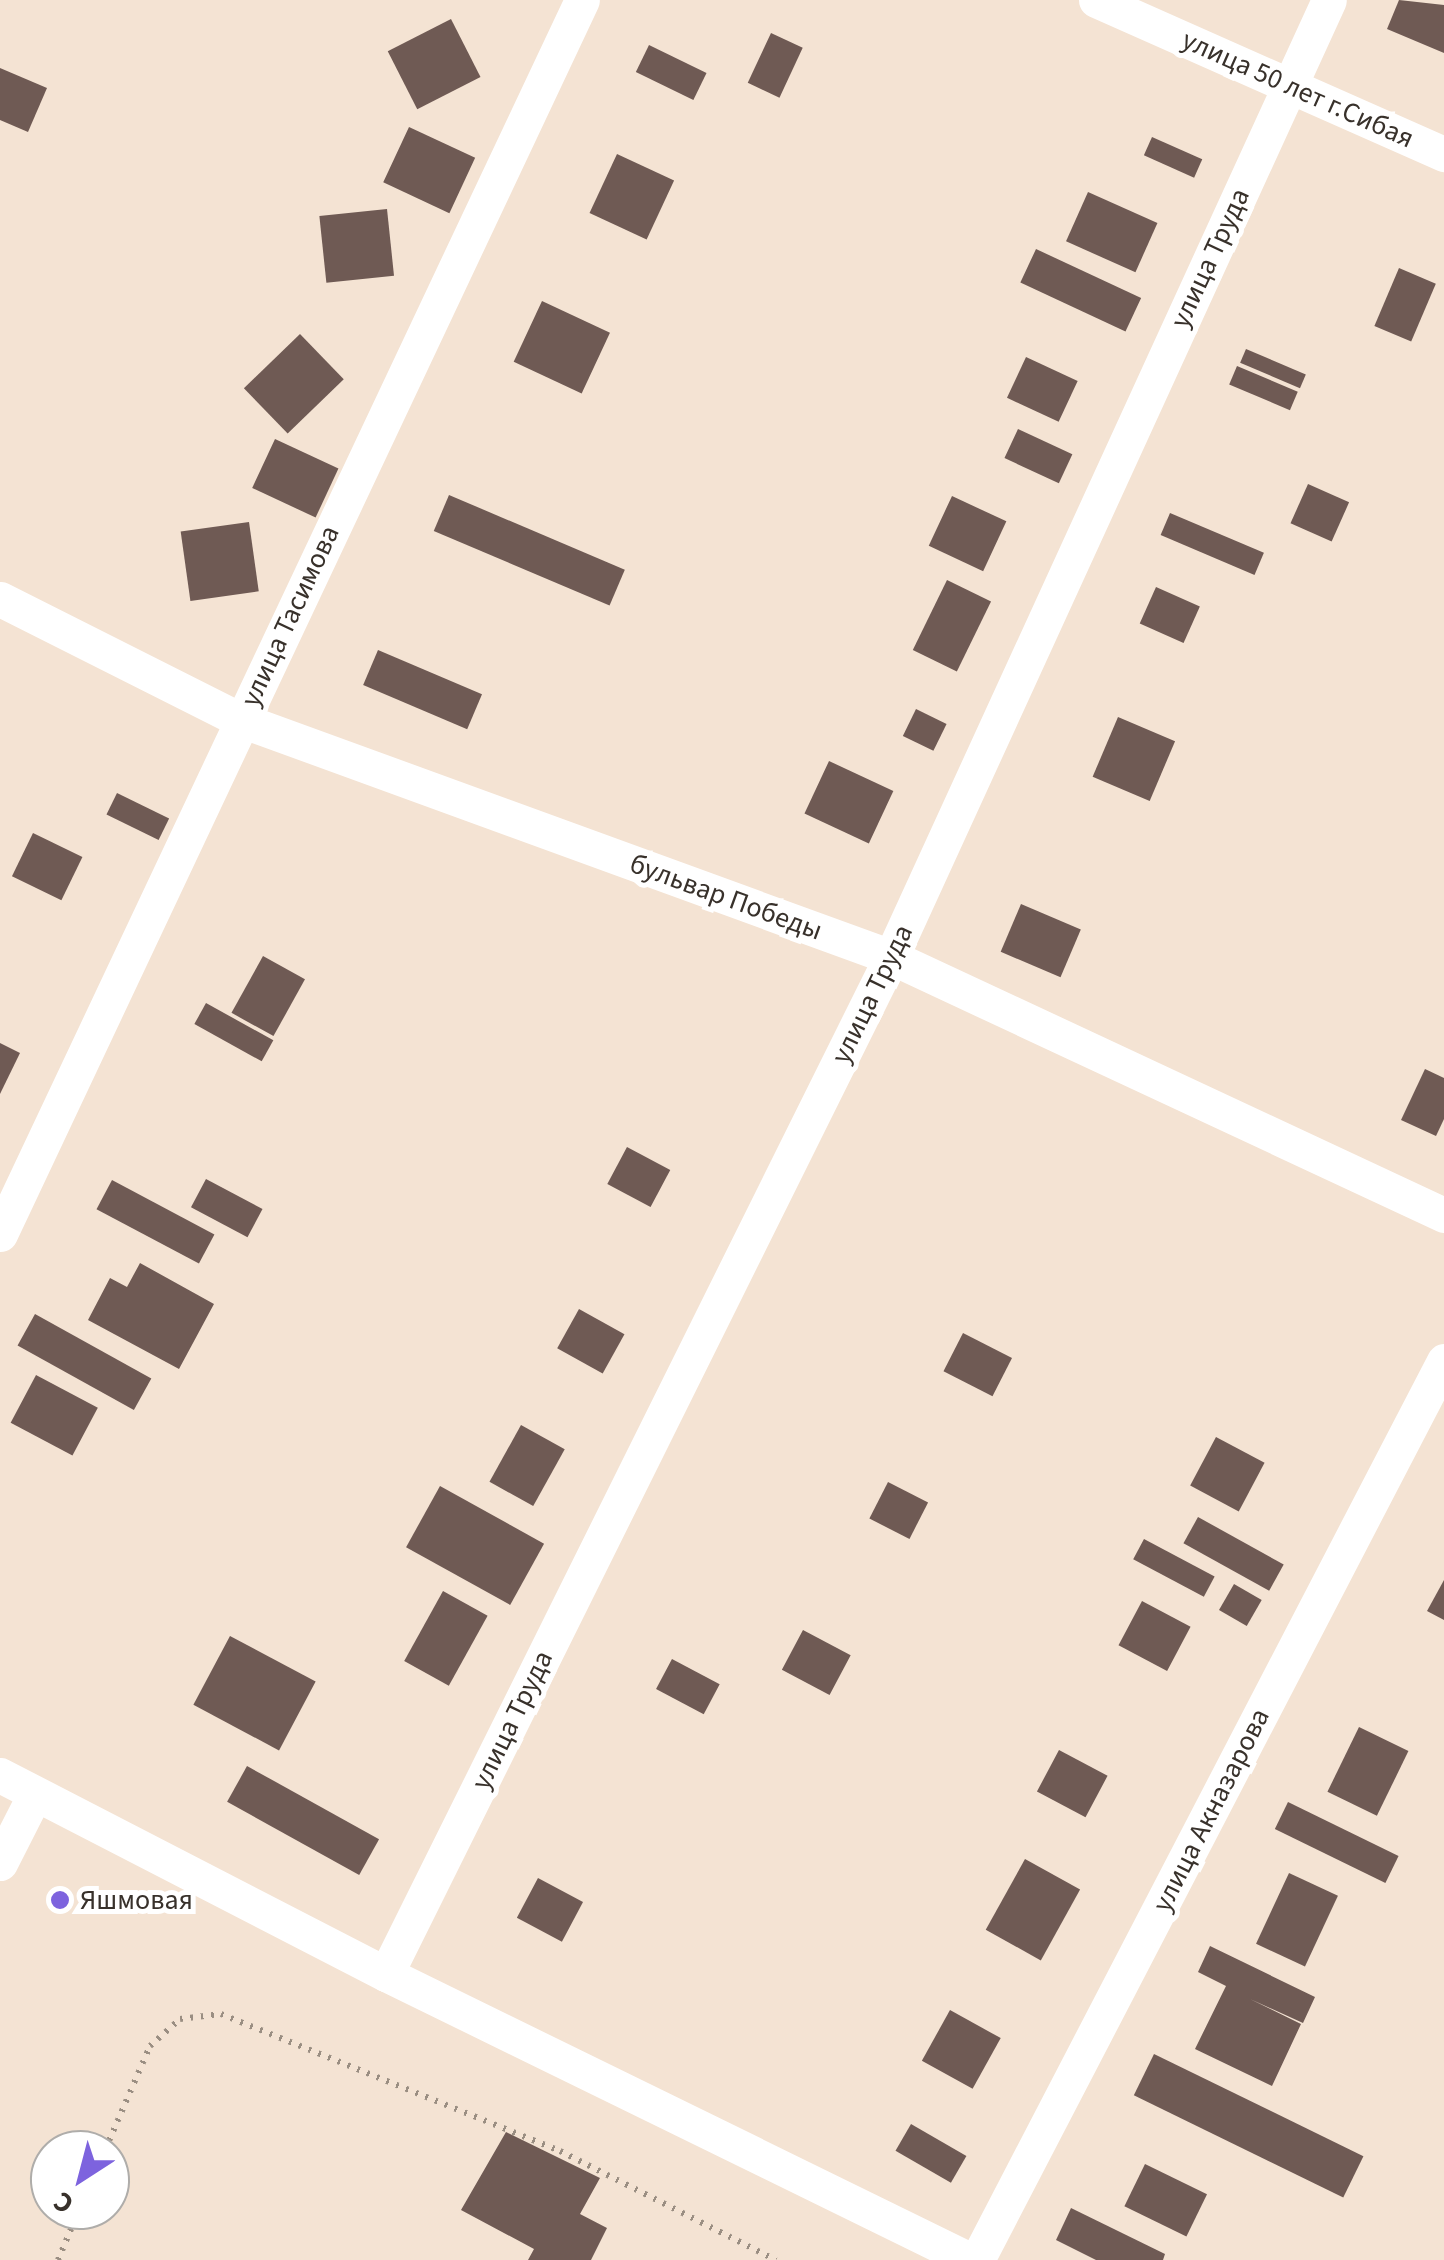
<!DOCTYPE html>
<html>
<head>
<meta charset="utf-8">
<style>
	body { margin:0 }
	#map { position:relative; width:1444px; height:2260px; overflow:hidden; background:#f4e3d3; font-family:"Source Sans 3",sans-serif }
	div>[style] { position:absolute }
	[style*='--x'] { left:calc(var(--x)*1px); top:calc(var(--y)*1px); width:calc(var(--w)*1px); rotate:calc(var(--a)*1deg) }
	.building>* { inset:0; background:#6f5a54; transform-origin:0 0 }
	.path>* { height:6px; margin-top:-3px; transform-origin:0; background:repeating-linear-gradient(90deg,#9a8e82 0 2.5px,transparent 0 10.5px) }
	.street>* { height:35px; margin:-17.5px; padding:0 17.5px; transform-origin:17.5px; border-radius:17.5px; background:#fff }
	.dots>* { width:28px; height:28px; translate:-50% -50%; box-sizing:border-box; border:5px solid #fff; border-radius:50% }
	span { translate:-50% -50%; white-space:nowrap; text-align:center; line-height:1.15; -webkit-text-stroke:10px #fff; paint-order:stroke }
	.street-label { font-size:28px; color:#38312b }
	.poi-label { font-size:28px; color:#38312b }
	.left { translate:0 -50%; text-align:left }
	.north { position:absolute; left:30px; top:2130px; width:100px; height:100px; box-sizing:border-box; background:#fff; border:2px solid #afadaa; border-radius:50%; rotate:216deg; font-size:28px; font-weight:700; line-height:40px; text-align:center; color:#38312b }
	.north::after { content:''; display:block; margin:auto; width:35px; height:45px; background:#7d63de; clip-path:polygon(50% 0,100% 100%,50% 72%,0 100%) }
</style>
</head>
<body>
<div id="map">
	<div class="building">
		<i style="clip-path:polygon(1399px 0,1444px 5px,1444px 53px,1387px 29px)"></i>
		<i style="left:451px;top:19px;width:65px;height:71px;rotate:63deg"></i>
		<i style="left:771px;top:33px;width:35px;height:55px;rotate:25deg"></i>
		<i style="left:649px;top:45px;width:64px;height:30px;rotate:26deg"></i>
		<i style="clip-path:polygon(0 68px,47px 88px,28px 132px,0 120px)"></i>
		<i style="left:409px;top:127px;width:73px;height:61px;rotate:25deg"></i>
		<i style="left:1152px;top:137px;width:55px;height:20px;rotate:24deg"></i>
		<i style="left:617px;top:154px;width:63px;height:65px;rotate:25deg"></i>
		<i style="left:1088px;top:192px;width:76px;height:54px;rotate:24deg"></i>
		<i style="left:387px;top:209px;width:67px;height:68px;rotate:84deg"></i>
		<i style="left:1036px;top:249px;width:116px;height:37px;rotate:25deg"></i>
		<i style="left:1399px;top:268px;width:40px;height:63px;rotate:23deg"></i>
		<i style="left:542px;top:301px;width:75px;height:67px;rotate:25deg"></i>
		<i style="left:300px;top:334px;width:63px;height:78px;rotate:46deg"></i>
		<i style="left:1246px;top:349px;width:65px;height:15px;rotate:23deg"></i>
		<i style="left:1026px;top:357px;width:57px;height:45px;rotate:25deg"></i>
		<i style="left:1237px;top:366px;width:66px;height:20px;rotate:23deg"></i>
		<i style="left:1018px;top:429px;width:60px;height:32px;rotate:25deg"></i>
		<i style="left:275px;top:439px;width:70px;height:54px;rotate:25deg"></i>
		<i style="left:1308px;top:484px;width:45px;height:43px;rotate:24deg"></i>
		<i style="left:449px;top:495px;width:191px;height:39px;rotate:23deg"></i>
		<i style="left:952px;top:496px;width:60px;height:55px;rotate:25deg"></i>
		<i style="left:1170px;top:513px;width:102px;height:24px;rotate:23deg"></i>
		<i style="left:249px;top:522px;width:70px;height:69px;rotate:82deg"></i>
		<i style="left:947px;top:580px;width:49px;height:78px;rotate:26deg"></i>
		<i style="left:1156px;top:587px;width:48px;height:40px;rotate:24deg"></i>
		<i style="left:378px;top:650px;width:113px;height:38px;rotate:23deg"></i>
		<i style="left:916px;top:709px;width:34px;height:30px;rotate:26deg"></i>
		<i style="left:1118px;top:717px;width:62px;height:65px;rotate:23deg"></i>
		<i style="left:829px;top:761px;width:71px;height:58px;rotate:25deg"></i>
		<i style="left:117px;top:793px;width:58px;height:24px;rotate:26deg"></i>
		<i style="left:33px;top:833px;width:55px;height:48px;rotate:26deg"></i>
		<i style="left:1021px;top:904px;width:65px;height:52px;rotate:23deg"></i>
		<i style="left:263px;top:956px;width:48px;height:65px;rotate:29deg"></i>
		<i style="left:206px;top:1003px;width:77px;height:24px;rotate:29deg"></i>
		<i style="clip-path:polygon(0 1043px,20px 1053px,0 1094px)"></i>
		<i style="clip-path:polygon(1425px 1069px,1444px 1078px,1444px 1119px,1436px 1136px,1401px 1120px)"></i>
		<i style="left:627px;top:1147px;width:49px;height:42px;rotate:28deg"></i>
		<i style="left:206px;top:1179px;width:64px;height:32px;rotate:28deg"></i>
		<i style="left:112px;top:1180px;width:116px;height:33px;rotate:28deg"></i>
		<i style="clip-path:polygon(140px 1263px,214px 1304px,179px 1369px,88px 1320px,110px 1278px,127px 1287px)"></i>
		<i style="left:579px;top:1309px;width:52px;height:45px;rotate:29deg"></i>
		<i style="left:35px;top:1314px;width:133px;height:36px;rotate:29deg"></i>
		<i style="left:963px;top:1333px;width:55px;height:43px;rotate:27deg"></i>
		<i style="left:36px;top:1375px;width:70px;height:54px;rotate:28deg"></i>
		<i style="left:521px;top:1425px;width:50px;height:65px;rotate:29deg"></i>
		<i style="left:1216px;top:1437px;width:55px;height:55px;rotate:28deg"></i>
		<i style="left:888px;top:1482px;width:45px;height:41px;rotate:27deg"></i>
		<i style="left:440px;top:1486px;width:119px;height:70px;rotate:29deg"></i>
		<i style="left:1198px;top:1517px;width:98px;height:30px;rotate:29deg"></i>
		<i style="left:1144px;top:1539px;width:80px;height:23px;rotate:28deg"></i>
		<i style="clip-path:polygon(1444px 1580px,1444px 1620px,1427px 1611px)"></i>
		<i style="left:1234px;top:1584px;width:32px;height:30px;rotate:30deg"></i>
		<i style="left:443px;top:1591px;width:51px;height:80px;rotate:29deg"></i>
		<i style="left:1142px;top:1601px;width:55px;height:50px;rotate:28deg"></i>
		<i style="left:803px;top:1630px;width:54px;height:45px;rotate:28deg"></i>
		<i style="left:230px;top:1636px;width:97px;height:78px;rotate:28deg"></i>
		<i style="left:672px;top:1659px;width:54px;height:34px;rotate:28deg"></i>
		<i style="left:1359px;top:1727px;width:55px;height:72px;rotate:26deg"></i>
		<i style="left:1059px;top:1750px;width:55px;height:47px;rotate:28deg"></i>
		<i style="left:247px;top:1766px;width:151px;height:41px;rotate:29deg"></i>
		<i style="left:1288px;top:1802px;width:123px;height:30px;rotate:26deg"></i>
		<i style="left:1025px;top:1859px;width:63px;height:81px;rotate:29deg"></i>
		<i style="left:1289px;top:1873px;width:54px;height:78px;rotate:25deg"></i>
		<i style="left:538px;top:1878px;width:51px;height:45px;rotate:28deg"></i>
		<i style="clip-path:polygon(1210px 1946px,1315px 1997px,1303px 2023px,1250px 1999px,1301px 2024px,1272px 2086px,1195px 2049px,1226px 1986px,1198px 1972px)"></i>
		<i style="left:950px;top:2010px;width:58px;height:58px;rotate:29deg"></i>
		<i style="left:1154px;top:2054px;width:233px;height:46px;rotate:26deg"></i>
		<i style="left:911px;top:2124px;width:64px;height:31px;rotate:30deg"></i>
		<i style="clip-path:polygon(506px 2132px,600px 2178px,580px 2214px,607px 2228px,591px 2260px,528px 2260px,534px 2249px,461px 2210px)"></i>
		<i style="left:1145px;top:2164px;width:69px;height:47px;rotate:26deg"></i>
		<i style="clip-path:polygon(1071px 2208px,1165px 2254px,1163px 2260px,1096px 2260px,1056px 2240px)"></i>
	</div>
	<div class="path">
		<i style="--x:105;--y:2150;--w:113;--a:-66.6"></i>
		<i style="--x:150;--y:2046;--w:40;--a:-42"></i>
		<i style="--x:180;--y:2019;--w:41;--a:-7"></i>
		<i style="--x:221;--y:2014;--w:366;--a:22"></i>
		<i style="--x:560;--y:2151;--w:242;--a:26.8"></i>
		<i style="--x:58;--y:2260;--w:54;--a:-67.2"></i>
	</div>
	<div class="street">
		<i style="--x:1096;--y:0;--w:381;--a:23.9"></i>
		<i style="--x:0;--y:599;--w:270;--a:26.7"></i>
		<i style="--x:241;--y:720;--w:692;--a:20.03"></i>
		<i style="--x:891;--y:957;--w:610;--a:25.01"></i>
		<i style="--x:0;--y:1234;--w:1364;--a:-64.75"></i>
		<i style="--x:0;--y:1775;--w:434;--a:27.3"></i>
		<i style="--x:386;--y:1974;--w:650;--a:26.09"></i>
		<i style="--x:0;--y:1863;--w:77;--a:-63.1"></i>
		<i style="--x:386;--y:1974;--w:1135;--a:-63.59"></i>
		<i style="--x:891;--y:957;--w:1052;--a:-65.41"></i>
		<i style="--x:977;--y:2260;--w:1013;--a:-62.55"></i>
	</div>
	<div class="dots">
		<i style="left:60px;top:1900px;background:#7d63de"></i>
	</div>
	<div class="street-label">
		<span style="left:1298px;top:89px;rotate:24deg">улица 50 лет г.Сибая</span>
		<span style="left:1210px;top:258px;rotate:-65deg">улица Труда</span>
		<span style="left:290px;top:616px;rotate:-65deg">улица Тасимова</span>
		<span style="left:726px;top:897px;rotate:20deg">бульвар Победы</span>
		<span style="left:872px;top:994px;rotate:-64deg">улица Труда</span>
		<span style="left:512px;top:1720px;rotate:-64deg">улица Труда</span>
		<span style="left:1211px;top:1810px;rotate:-63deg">улица Акназарова</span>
	</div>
	<div class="poi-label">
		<span class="left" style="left:80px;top:1900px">Яшмовая</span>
	</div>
	<div class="north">С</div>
</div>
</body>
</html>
